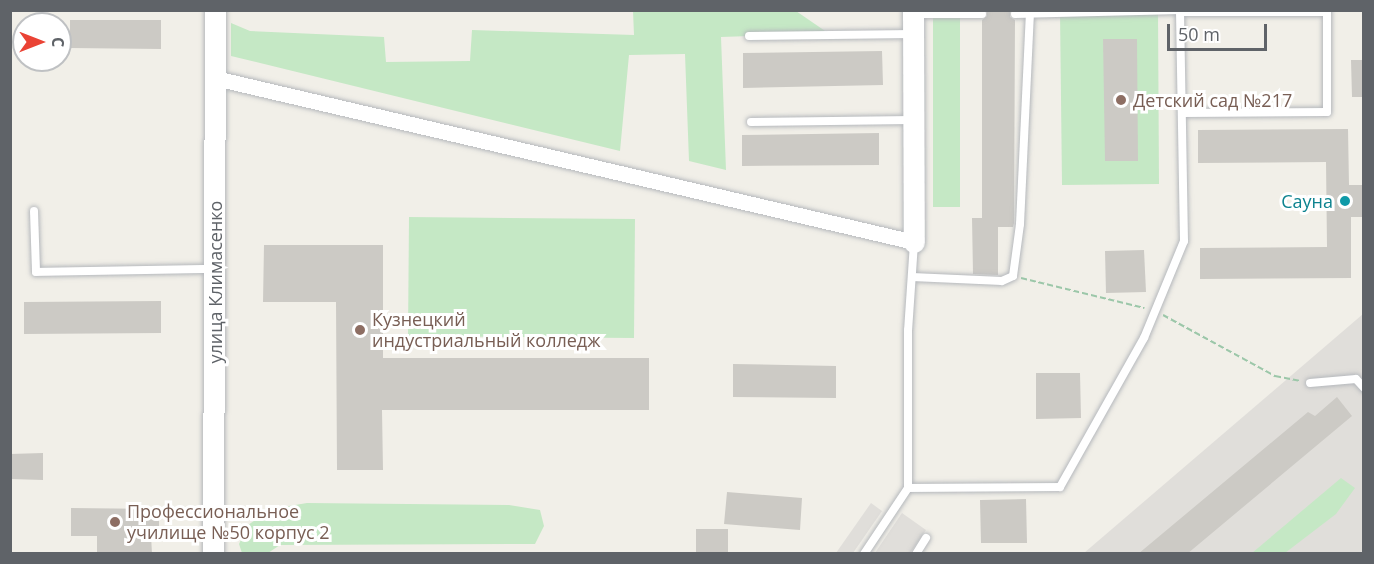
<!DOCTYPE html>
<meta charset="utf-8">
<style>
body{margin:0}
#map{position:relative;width:1374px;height:564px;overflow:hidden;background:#f1efe8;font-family:"Open Sans",sans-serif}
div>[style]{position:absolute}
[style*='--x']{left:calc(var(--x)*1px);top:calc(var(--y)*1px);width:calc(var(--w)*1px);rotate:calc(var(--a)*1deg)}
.industrial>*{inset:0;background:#e0deda}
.green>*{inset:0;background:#c5e8c5}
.building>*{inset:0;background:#cccac5}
.path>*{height:2px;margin-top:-1px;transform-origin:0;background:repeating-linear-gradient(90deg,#9cc7a9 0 6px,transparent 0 9px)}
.roads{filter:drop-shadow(0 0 2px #b5b8bc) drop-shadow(0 0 2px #b5b8bc)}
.lane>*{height:8px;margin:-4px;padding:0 4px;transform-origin:4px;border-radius:4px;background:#fff}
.street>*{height:15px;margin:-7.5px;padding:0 7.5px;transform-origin:7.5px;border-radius:7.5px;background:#fff}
.secondary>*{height:21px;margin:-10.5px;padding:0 10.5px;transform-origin:10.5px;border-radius:10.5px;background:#fff}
.dots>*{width:16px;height:16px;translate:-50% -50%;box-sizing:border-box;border:3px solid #fff;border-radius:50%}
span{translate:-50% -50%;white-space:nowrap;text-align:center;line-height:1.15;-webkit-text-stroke:6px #fff;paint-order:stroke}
.education-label{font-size:18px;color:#785e54}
.left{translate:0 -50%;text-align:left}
.culture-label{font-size:18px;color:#0d838f}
.right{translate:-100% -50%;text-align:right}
.street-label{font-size:18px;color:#5f6368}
.frame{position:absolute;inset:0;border:12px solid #5f6368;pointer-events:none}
.north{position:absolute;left:12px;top:12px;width:60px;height:60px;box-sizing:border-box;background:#fff;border:2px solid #bfc1c3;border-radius:50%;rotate:90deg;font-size:16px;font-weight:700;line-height:24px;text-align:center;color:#5f6368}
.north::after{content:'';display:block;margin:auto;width:21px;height:27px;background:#ea4335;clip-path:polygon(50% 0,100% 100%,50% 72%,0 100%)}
.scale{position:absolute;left:1167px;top:24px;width:100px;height:27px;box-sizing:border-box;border:3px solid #5f6368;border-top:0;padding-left:8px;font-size:18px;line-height:21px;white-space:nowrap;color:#5f6368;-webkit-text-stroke:4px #fff;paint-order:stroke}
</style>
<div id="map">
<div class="industrial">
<div style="clip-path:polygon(1363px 314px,1363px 553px,1084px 553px)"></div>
<div style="clip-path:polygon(871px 503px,882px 511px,853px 553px,836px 553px)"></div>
<div style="clip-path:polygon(902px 513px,926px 530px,910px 553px,875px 553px)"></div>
</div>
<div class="green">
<div style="clip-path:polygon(633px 11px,796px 11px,828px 33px,721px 37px,726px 170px,689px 161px,685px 54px,629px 55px,620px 151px,231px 56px,231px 23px,250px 31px,384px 37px,386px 62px,470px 61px,472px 30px,634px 35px)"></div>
<div style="clip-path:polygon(933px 11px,960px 11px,960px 207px,933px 207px)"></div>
<div style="clip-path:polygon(1060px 11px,1158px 11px,1159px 184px,1062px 185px)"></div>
<div style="clip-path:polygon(409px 217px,635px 219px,634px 338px,408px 336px)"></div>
<div style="clip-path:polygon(1341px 478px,1355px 488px,1336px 514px,1285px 553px,1252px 553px)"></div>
<div style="clip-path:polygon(307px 503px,509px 505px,540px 510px,544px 526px,535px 544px,280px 545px,268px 553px,242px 553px,239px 544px,248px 525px,271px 509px)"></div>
</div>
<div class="building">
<div style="clip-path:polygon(987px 10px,1010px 10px,1010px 17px,1015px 20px,1014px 223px,1013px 227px,998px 227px,998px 275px,973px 274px,972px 218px,982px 218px,982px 20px,987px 16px)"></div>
<div style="clip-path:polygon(70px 20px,161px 20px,161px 49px,70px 48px)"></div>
<div style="clip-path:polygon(1103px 39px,1137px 39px,1138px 161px,1105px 161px)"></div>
<div style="clip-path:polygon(882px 51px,883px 85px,743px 88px,743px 53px)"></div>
<div style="clip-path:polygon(1351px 60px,1364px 60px,1364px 97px,1352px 97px)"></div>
<div style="clip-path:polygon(1348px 129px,1349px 185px,1364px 185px,1364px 217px,1351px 217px,1351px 278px,1200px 279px,1200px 248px,1327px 247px,1326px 162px,1198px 163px,1198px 130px)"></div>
<div style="clip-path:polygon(879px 133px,879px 165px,742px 166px,742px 135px)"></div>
<div style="clip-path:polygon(264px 245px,383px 245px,383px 358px,649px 358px,649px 410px,382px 410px,383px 470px,337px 470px,336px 302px,263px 302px)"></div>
<div style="clip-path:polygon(1144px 250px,1146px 292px,1106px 293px,1105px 251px)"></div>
<div style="clip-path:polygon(161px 301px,161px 333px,24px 334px,24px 302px)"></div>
<div style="clip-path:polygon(733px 364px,836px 366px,836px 398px,733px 397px)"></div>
<div style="clip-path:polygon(1036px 373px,1080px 373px,1081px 418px,1036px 419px)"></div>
<div style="clip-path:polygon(1337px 397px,1352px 416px,1187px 554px,1138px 554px,1308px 412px,1315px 416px)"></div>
<div style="clip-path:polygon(43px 453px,43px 480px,10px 479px,10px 454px)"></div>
<div style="clip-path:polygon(727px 492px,802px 498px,800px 530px,724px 524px)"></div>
<div style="clip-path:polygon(1026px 499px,1027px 543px,981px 543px,980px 500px)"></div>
<div style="clip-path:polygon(71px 508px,159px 509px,159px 535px,151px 535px,152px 554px,97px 554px,97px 536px,71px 536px)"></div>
<div style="clip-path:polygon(696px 529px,728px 529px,728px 554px,696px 554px)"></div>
</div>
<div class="path">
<div style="--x:1021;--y:278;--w:127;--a:13.7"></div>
<div style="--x:1163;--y:315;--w:128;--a:28.6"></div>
<div style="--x:1275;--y:376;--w:26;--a:11"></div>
</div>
<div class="roads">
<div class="lane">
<div style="--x:914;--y:14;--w:68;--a:0"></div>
<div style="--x:1015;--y:14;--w:165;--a:-1.4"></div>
<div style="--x:749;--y:36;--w:164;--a:-0.7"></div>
<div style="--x:1182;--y:113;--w:145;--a:-0.4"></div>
<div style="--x:1327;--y:112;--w:102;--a:-90"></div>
<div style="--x:751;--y:122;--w:161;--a:-0.7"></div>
<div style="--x:34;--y:211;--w:61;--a:88.1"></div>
<div style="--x:36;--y:272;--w:177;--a:-1"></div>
<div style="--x:914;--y:243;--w:87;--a:93.9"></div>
<div style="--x:908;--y:330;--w:158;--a:90"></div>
<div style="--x:908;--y:488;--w:152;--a:-0.4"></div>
<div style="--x:1060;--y:487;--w:171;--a:-60.6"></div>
<div style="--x:1144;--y:338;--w:105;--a:-67.6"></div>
<div style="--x:1184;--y:241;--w:229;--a:-91"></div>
<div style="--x:1180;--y:12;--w:147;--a:0"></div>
<div style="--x:912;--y:277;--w:90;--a:2.5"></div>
<div style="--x:1002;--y:281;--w:12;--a:-24"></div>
<div style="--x:1013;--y:276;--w:52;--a:-82.3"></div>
<div style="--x:1020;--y:224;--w:214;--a:-87.3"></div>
<div style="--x:1310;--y:383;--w:46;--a:-5"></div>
<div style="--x:1356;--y:379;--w:12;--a:48"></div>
<div style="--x:864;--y:554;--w:79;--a:-56.3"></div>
<div style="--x:916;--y:554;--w:19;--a:-58"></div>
</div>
<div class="street">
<div style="--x:215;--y:78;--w:718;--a:13.2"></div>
</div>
<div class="secondary">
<div style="--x:913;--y:10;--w:232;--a:89.8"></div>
<div style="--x:213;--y:554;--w:544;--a:-89.79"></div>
</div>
</div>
<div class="dots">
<div style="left:1121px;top:100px;background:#8d6e63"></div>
<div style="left:1345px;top:201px;background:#0f9aa8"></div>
<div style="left:360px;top:330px;background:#8d6e63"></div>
<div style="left:115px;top:522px;background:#8d6e63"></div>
</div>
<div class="education-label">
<span class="left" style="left:1133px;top:100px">Детский сад №217</span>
<span class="left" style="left:372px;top:330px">Кузнецкий<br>индустриальный колледж</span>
<span class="left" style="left:127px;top:522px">Профессиональное<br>училище №50 корпус 2</span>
</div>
<div class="culture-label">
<span class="right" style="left:1333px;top:201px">Сауна</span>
</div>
<div class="street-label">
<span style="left:215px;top:282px;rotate:-90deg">улица Климасенко</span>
</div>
<div class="frame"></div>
<div class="north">С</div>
<div class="scale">50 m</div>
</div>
